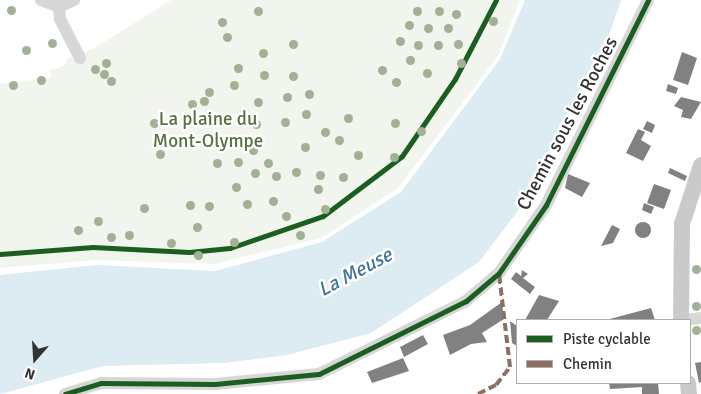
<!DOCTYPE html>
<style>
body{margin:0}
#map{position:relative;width:701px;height:394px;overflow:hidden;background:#fff;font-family:Signika,sans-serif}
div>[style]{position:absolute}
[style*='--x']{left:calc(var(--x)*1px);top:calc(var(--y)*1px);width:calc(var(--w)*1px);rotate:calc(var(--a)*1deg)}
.green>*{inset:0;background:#f1f5ed}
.water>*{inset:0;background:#ddebf3}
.building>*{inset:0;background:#818181}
.round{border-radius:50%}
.minor>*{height:12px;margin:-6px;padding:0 6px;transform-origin:6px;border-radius:6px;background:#d7d7d7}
.major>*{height:16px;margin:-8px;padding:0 8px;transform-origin:8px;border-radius:8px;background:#cacaca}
.quiet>*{height:4px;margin-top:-2px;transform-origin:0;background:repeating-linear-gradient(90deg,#8d6e63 0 8px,transparent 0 12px)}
.cycleway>*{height:5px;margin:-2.5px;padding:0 2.5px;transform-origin:2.5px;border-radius:2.5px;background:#1b5e20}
.trees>*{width:9px;height:9px;margin:-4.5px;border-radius:50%;background:#a2b095}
span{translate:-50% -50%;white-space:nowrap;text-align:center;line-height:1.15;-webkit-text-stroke:5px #fff;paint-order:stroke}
.park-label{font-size:19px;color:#56703f}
.street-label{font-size:19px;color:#333}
.water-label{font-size:20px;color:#3f7597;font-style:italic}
.legend{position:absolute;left:516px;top:319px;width:175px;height:65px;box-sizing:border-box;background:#fff;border:1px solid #adadad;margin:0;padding:6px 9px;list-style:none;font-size:15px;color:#333}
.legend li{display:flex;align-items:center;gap:10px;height:25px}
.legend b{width:25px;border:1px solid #adadad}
.north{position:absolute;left:10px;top:334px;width:50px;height:50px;-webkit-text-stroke:4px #fff;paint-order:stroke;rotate:199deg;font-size:14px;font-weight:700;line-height:20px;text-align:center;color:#333}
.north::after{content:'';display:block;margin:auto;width:18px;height:22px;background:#333;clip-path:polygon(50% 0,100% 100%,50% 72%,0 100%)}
</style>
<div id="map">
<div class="green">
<div style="clip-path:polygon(171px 0,520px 0,498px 56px,398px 188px,321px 238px,215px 264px,96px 260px,0 268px,0 84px,51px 78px,50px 70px,64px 66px,68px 58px,93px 49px)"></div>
</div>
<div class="water">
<div style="clip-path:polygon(525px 0,621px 0,607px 41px,520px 208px,479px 262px,371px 333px,287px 355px,224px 363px,103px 366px,0 394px,0 275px,96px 265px,215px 271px,322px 242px,401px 192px,500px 59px)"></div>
</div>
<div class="building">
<div style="clip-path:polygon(682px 52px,697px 58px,688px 85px,673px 80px)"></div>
<div style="clip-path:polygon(668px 84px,678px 88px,676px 94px,666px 91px)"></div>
<div style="clip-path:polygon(681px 97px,701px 102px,691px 119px,681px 117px,683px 110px,674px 106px)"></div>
<div style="clip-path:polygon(647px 121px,655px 125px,652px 133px,643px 129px)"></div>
<div style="clip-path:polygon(638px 129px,645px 132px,641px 140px,651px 146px,643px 161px,626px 153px)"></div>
<div style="clip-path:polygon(670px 168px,687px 176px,685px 181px,668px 173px)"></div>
<div style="clip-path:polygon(568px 174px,590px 183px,582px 197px,565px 188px)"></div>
<div style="clip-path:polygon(654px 184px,671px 190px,664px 209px,647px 203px)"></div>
<div style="clip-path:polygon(644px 203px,654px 207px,651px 214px,642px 210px)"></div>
<div class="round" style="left:635px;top:222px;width:16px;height:16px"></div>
<div style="clip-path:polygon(612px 225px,620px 229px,613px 243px,601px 246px)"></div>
<div style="clip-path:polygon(522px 270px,528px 274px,523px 278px,535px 287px,530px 294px,511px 279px,516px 272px,521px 276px)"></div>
<div style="clip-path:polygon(539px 295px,559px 301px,547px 320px,525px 320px)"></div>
<div style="clip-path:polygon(502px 302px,504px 319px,482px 333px,487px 342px,471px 344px,450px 355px,443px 335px,470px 325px)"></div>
<div style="clip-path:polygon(651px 308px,655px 320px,606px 320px)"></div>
<div style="clip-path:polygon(510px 321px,517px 326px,517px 346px,512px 343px)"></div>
<div style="clip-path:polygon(423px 335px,428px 344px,404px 357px,400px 347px)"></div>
<div style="clip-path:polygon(403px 358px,409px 371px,372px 383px,367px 372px)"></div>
<div style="clip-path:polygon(701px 362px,701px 382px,699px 383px,695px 363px)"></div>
<div style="clip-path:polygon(609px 383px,658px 383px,659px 394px,642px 394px,642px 387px,610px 389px)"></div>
</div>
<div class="minor">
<div style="--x:41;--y:0;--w:19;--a:21"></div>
<div style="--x:59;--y:7;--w:17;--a:-25"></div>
<div style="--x:59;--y:7;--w:12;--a:85"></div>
<div style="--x:60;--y:19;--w:44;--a:62.9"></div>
<div style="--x:684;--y:320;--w:17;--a:-7"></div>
<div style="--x:65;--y:394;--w:38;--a:-17"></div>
<div style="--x:101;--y:383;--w:114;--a:0.5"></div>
<div style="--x:215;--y:384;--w:104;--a:-5.5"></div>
<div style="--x:319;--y:374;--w:164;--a:-26.4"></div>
<div style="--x:466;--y:301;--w:43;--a:-40.3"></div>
<div style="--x:499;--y:273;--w:83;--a:-55.3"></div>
<div style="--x:546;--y:205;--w:229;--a:-63.5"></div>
</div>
<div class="major">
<div style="--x:681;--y:320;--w:96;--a:-89.4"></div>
<div style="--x:682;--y:224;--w:62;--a:-72.1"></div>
<div style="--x:688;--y:383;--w:11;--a:85"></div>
</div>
<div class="quiet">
<div style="--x:478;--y:394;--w:20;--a:-27"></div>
<div style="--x:496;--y:385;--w:23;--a:-52"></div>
<div style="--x:510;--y:367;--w:95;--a:-96.7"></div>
</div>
<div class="cycleway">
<div style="--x:0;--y:254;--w:93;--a:-4.3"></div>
<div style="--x:93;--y:247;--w:96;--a:3"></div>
<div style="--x:189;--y:252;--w:41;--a:-5.6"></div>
<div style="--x:230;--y:248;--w:98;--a:-19"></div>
<div style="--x:323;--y:216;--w:99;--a:-37.2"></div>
<div style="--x:402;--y:156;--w:93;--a:-55.5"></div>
<div style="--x:455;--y:79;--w:89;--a:-62.6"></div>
<div style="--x:65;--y:394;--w:38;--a:-17"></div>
<div style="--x:101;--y:383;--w:114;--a:0.5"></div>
<div style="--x:215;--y:384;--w:104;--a:-5.5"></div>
<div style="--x:319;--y:374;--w:164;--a:-26.4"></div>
<div style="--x:466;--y:301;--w:43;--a:-40.3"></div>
<div style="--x:499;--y:273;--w:83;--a:-55.3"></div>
<div style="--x:546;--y:205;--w:229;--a:-63.5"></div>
</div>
<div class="trees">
<div style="left:11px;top:10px"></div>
<div style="left:258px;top:11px"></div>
<div style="left:417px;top:11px"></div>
<div style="left:439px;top:11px"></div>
<div style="left:456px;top:14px"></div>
<div style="left:493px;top:21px"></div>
<div style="left:222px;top:22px"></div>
<div style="left:409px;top:25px"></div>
<div style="left:428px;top:28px"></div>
<div style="left:448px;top:28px"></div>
<div style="left:227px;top:37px"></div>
<div style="left:400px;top:41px"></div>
<div style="left:52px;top:43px"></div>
<div style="left:293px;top:44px"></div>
<div style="left:458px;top:44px"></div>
<div style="left:418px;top:45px"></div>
<div style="left:438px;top:45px"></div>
<div style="left:26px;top:50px"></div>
<div style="left:263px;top:53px"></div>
<div style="left:410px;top:60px"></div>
<div style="left:106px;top:63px"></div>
<div style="left:461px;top:63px"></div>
<div style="left:238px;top:68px"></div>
<div style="left:95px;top:69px"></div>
<div style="left:382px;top:70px"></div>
<div style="left:427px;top:73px"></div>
<div style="left:104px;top:74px"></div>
<div style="left:264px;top:75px"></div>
<div style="left:293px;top:76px"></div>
<div style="left:41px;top:80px"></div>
<div style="left:111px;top:81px"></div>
<div style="left:396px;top:82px"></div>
<div style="left:13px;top:85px"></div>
<div style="left:234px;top:85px"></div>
<div style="left:209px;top:92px"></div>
<div style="left:309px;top:94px"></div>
<div style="left:287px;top:97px"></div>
<div style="left:204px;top:101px"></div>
<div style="left:258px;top:102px"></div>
<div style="left:192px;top:104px"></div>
<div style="left:306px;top:114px"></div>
<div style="left:348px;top:118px"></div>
<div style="left:285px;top:122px"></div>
<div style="left:154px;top:123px"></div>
<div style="left:395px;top:123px"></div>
<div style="left:256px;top:124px"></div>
<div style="left:421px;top:131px"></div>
<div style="left:325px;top:132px"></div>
<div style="left:339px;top:140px"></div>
<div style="left:236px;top:143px"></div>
<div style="left:305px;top:147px"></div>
<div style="left:253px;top:150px"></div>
<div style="left:160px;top:154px"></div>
<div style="left:358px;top:155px"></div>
<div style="left:394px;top:157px"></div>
<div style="left:238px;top:162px"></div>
<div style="left:217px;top:163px"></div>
<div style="left:268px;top:163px"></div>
<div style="left:296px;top:172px"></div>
<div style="left:255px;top:173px"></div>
<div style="left:320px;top:175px"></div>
<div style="left:276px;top:176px"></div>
<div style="left:343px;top:177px"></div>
<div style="left:236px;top:187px"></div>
<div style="left:318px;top:189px"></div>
<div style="left:273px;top:201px"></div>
<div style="left:247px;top:204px"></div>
<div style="left:190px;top:205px"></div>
<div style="left:209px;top:206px"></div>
<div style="left:144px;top:208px"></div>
<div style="left:325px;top:209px"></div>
<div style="left:286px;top:216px"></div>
<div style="left:98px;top:221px"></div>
<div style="left:197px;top:227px"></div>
<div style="left:78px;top:230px"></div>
<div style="left:129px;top:235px"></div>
<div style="left:300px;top:235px"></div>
<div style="left:111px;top:237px"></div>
<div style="left:234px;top:242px"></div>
<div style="left:171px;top:243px"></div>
<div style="left:198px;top:255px"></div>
<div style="left:696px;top:269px"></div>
<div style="left:696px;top:306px"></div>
<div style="left:696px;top:330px"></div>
</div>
<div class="park-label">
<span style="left:208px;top:131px">La plaine du<br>Mont-Olympe</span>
</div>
<div class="street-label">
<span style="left:568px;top:124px;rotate:-62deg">Chemin sous les Roches</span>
</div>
<div class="water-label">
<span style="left:355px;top:272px;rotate:-28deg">La Meuse</span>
</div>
<ul class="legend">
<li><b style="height:6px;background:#1b5e20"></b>Piste cyclable</li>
<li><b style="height:6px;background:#8d6e63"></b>Chemin</li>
</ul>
<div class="north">N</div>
</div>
